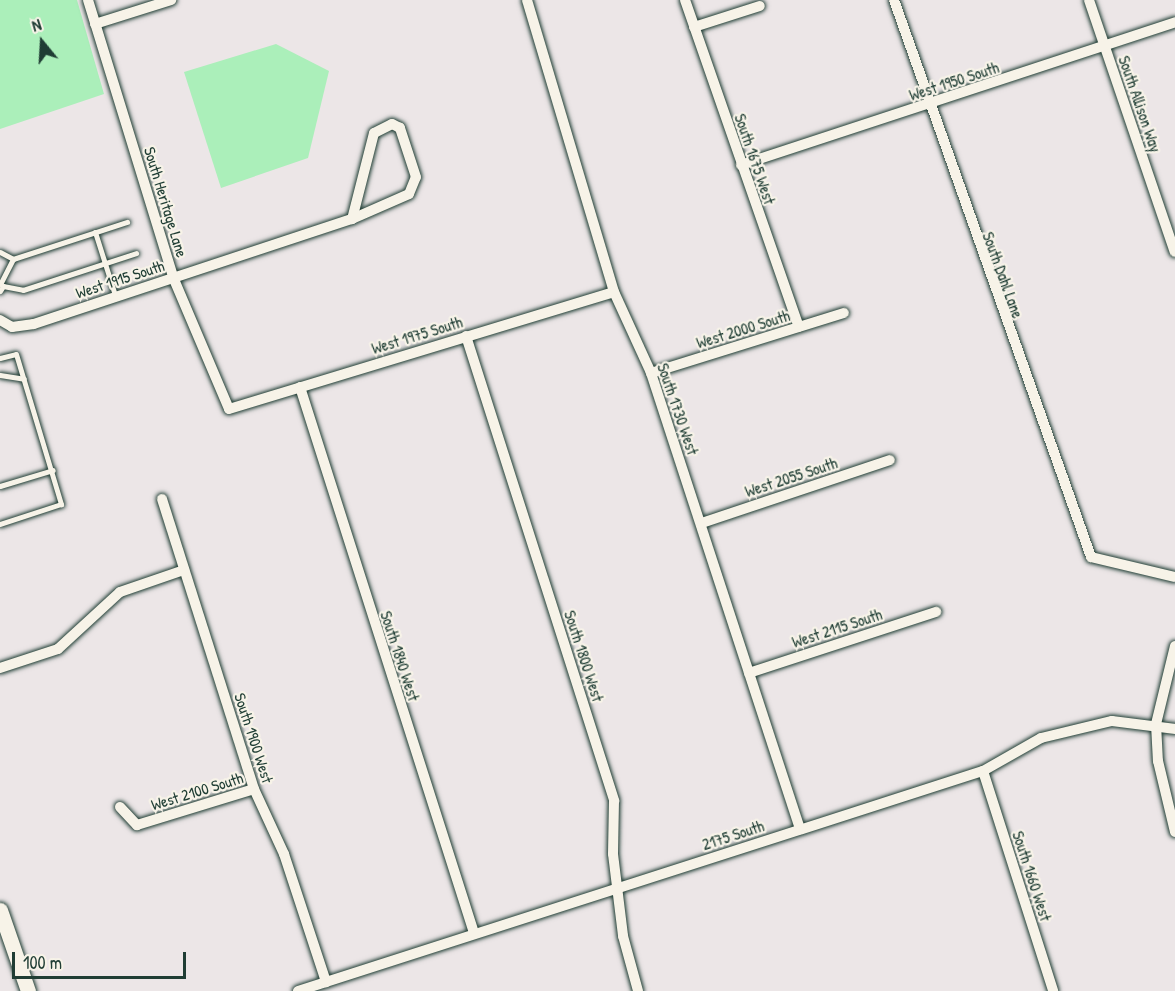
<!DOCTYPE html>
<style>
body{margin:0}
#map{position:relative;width:1175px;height:991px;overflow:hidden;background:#ece6e7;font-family:"Patrick Hand",sans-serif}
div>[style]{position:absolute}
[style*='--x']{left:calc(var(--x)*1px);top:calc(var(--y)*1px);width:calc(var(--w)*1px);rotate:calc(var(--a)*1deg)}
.green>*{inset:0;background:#abefba}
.roads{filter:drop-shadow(0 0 2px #1f3d34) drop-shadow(0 0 2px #1f3d34)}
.lane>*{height:5px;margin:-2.5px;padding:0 2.5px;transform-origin:2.5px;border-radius:2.5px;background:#f7f3e8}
.street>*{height:10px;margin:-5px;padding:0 5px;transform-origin:5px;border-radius:5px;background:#f7f3e8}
.primary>*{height:15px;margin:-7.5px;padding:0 7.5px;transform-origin:7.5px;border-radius:7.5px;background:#f7f3e8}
span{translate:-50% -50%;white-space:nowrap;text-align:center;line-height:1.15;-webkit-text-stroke:4.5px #f7f3e8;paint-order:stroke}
.street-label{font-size:16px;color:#1f3d34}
.north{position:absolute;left:12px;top:12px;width:60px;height:60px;-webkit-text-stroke:4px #f7f3e8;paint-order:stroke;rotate:342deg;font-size:16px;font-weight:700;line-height:24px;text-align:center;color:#1f3d34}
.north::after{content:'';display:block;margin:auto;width:21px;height:27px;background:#1f3d34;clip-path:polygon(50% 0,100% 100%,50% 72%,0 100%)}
.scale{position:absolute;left:12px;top:952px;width:174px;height:27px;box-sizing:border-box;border:3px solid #1f3d34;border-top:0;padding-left:8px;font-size:18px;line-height:21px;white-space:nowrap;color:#1f3d34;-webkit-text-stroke:4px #f7f3e8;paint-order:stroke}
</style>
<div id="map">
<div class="green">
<div style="clip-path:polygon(0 0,77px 0,104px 94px,0 129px)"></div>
<div style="clip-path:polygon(276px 44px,329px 71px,308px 158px,221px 188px,184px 72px)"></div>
</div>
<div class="roads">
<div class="lane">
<div style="--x:95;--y:232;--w:66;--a:72.4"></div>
<div style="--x:0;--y:252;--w:15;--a:28"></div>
<div style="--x:13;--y:259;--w:28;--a:117"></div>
<div style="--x:13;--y:259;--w:120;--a:-18"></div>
<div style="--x:0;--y:291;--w:6;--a:-59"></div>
<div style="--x:3;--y:286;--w:20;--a:11"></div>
<div style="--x:23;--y:290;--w:119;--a:-18.1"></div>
<div style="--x:0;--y:358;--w:16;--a:-14"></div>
<div style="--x:16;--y:354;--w:157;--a:73.3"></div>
<div style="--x:61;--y:504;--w:64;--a:161.8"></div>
<div style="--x:0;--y:375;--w:24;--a:9"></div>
<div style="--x:0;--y:486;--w:55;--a:-16.8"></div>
</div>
<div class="street">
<div style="--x:88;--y:0;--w:290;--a:72.9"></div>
<div style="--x:173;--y:277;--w:143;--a:67"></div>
<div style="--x:229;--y:409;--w:402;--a:-16.9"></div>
<div style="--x:527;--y:0;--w:305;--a:73.4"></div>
<div style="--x:614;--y:292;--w:89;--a:65.4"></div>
<div style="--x:651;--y:373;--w:480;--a:71.9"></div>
<div style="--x:685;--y:0;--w:346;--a:70.8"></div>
<div style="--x:894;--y:0;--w:591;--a:70.52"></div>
<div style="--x:1091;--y:557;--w:86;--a:13.4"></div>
<div style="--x:1089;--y:0;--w:266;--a:71.2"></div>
<div style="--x:95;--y:24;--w:80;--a:-17.5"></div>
<div style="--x:694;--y:27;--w:69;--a:-17.7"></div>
<div style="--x:741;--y:165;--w:457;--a:-18.2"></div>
<div style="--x:0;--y:320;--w:14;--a:30"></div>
<div style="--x:12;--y:327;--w:22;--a:-8"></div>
<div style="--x:34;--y:324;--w:335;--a:-18.3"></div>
<div style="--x:352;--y:219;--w:62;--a:-23.7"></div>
<div style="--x:409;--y:194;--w:18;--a:-68"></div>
<div style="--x:416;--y:177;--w:52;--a:-108.1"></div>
<div style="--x:400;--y:128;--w:9;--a:-153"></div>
<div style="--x:392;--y:124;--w:20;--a:153"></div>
<div style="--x:374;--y:133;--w:89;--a:104.3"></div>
<div style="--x:466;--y:336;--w:488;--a:72.3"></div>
<div style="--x:614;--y:801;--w:53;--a:91.1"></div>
<div style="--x:613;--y:854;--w:83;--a:83"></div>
<div style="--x:623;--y:936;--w:57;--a:74.7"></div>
<div style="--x:651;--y:373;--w:202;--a:-17.3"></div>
<div style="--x:300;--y:387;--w:573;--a:72.32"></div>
<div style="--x:162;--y:499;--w:304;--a:72.4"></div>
<div style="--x:254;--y:789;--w:72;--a:65.2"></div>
<div style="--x:284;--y:854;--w:135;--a:71.8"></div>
<div style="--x:702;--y:523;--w:198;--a:-18.5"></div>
<div style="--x:1175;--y:646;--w:80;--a:103.7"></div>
<div style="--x:1156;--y:724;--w:37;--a:87"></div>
<div style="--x:1158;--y:761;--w:73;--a:76.5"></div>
<div style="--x:0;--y:668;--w:61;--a:-18.1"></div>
<div style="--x:58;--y:649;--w:84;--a:-42.6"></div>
<div style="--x:120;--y:592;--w:68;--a:-19"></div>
<div style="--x:749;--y:673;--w:197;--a:-18.1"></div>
<div style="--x:983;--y:771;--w:231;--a:72.3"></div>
<div style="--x:120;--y:807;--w:25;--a:47"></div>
<div style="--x:137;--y:825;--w:122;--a:-17.1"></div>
<div style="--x:298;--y:991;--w:719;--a:-17.81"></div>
<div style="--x:983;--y:771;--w:67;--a:-29.6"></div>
<div style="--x:1041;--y:738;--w:73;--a:-13.5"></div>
<div style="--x:1112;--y:721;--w:64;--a:7.2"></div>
</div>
<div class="primary">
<div style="--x:0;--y:910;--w:86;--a:70.9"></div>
</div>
</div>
<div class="street-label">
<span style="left:954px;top:81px;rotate:-18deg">West 1950 South</span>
<span style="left:1140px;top:104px;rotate:71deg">South Allison Way</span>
<span style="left:755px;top:159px;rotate:71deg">South 1675 West</span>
<span style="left:166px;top:202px;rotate:73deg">South Heritage Lane</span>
<span style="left:1003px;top:275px;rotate:70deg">South Dahl Lane</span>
<span style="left:120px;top:279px;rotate:-18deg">West 1915 South</span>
<span style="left:743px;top:329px;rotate:-17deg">West 2000 South</span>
<span style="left:417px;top:335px;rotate:-17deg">West 1975 South</span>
<span style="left:678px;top:409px;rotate:71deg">South 1730 West</span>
<span style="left:791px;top:477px;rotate:-18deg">West 2055 South</span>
<span style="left:837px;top:628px;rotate:-18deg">West 2115 South</span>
<span style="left:400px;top:656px;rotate:72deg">South 1840 West</span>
<span style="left:584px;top:656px;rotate:72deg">South 1800 West</span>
<span style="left:254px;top:738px;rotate:72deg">South 1900 West</span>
<span style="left:197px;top:791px;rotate:-17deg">West 2100 South</span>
<span style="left:733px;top:835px;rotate:-18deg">2175 South</span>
<span style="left:1032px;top:876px;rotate:72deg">South 1660 West</span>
</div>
<div class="north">N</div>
<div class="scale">100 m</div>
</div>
